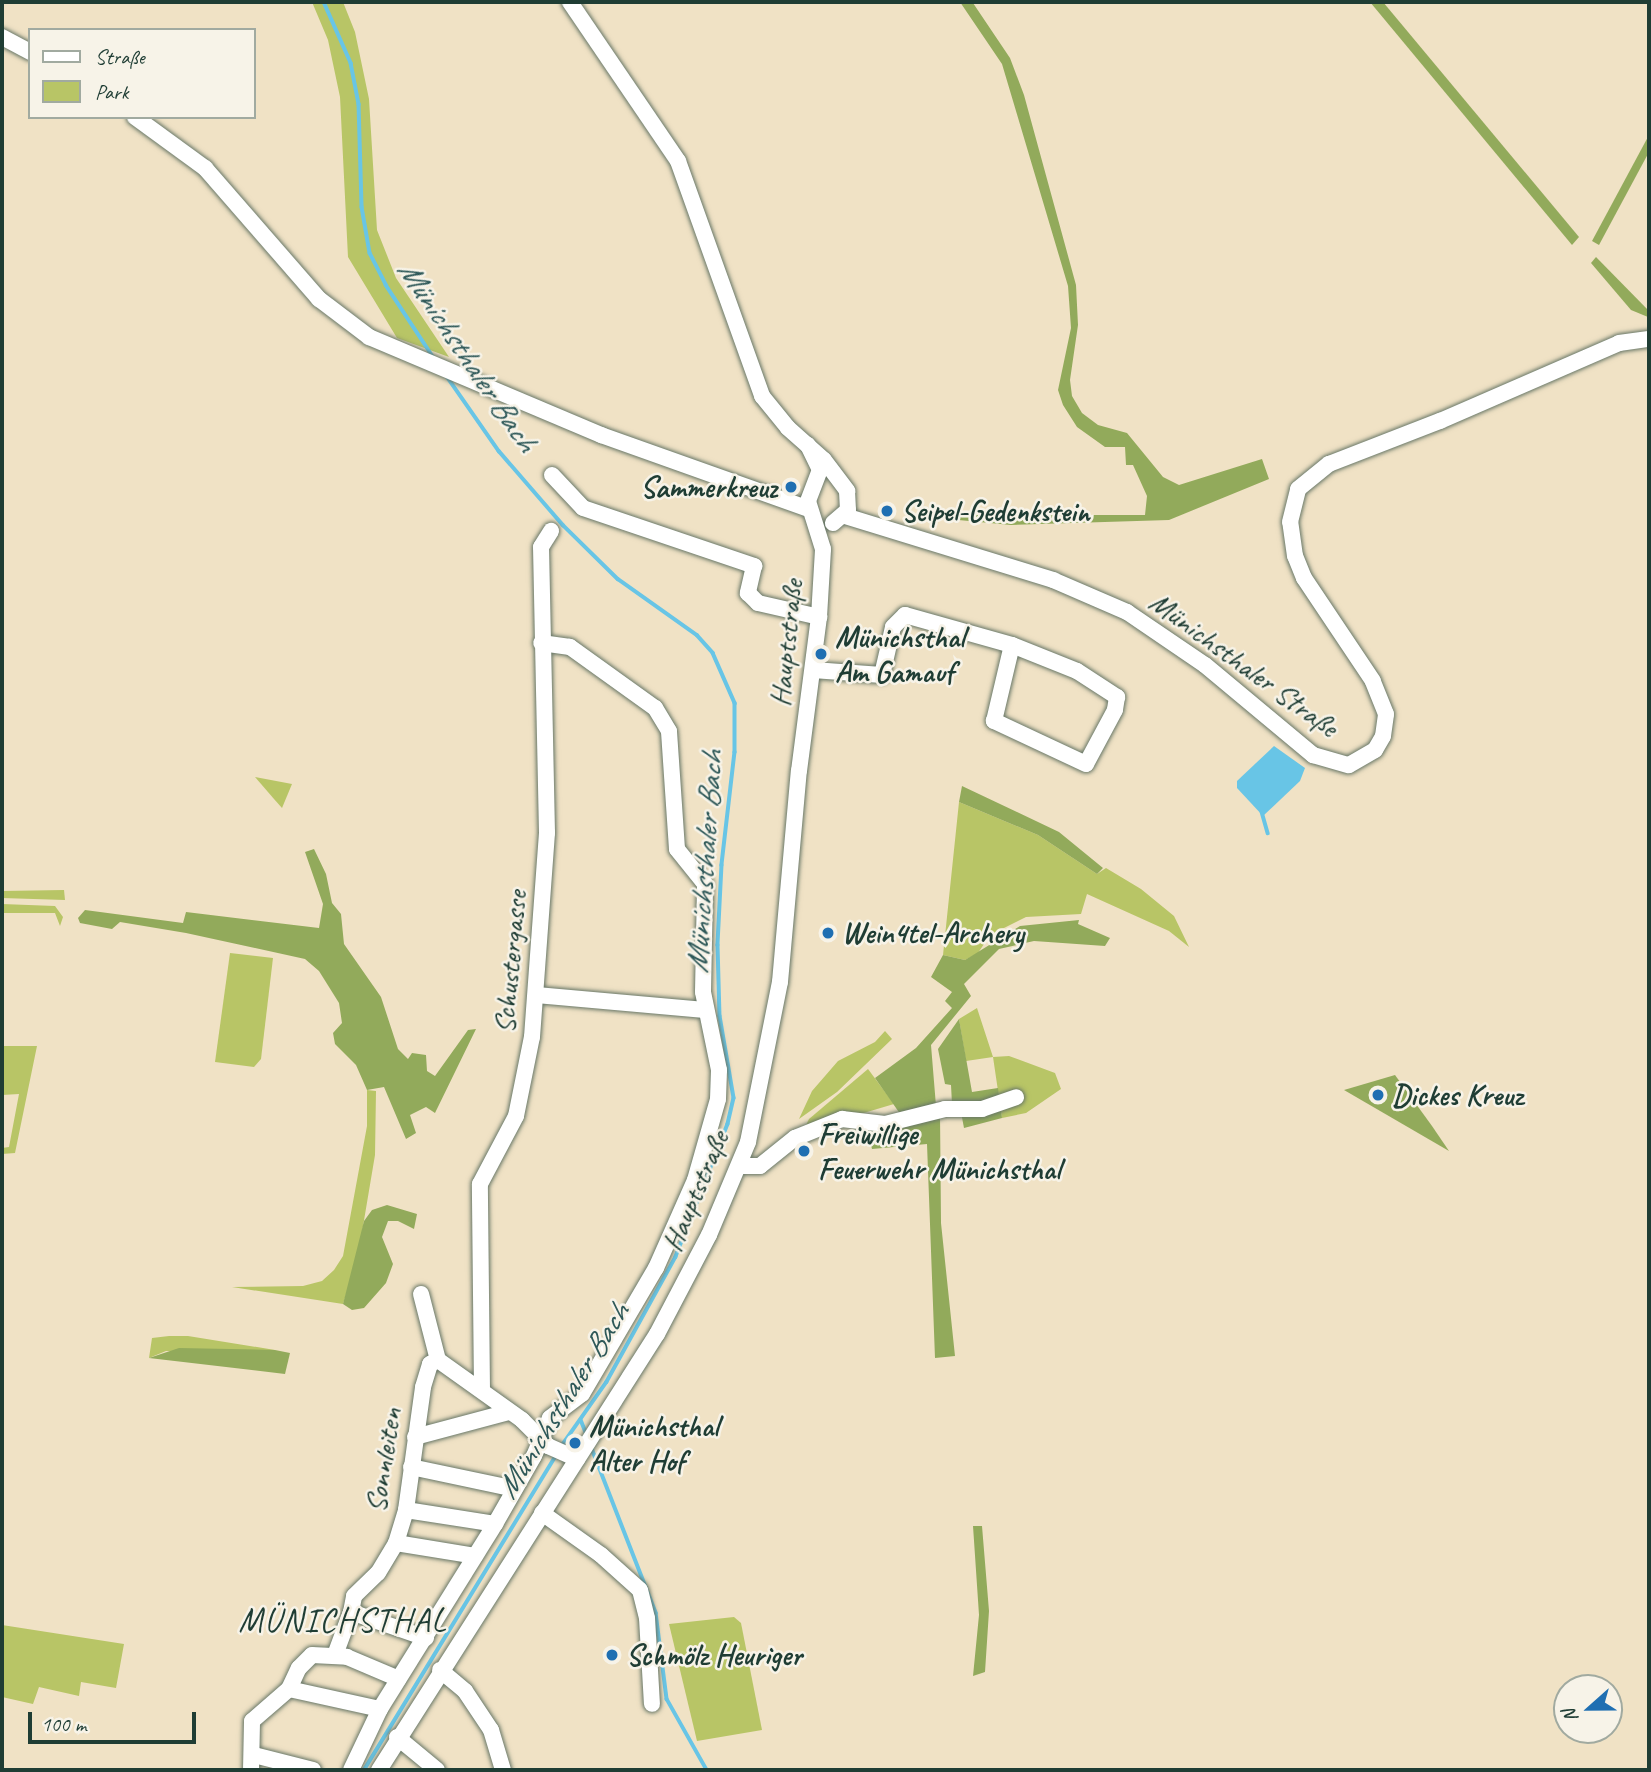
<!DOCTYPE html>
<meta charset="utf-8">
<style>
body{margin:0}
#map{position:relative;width:1651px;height:1772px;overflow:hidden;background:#f0e2c5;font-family:Caveat,sans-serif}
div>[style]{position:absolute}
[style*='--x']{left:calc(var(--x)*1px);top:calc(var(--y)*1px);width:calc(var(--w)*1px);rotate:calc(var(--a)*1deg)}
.green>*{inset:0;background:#b8c566}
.forest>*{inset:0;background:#92aa5b}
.water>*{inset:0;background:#68c5e6}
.stream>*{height:3.5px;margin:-1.75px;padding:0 1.75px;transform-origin:1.75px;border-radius:1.75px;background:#68c5e6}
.roads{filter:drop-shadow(0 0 2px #687767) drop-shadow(0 0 2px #687767)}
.minor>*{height:16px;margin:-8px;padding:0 8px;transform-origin:8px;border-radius:8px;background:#fff}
.dots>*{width:19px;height:19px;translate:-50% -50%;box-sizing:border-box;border:4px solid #f7f3e8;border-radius:50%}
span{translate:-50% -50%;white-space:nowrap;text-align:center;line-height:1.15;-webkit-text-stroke:5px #f7f3e8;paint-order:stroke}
.poi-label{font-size:30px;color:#1f3d34;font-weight:700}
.right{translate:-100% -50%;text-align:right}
.left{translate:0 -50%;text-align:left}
.street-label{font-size:30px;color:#1f3d34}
.water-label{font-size:32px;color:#2e5858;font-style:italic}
.quarter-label{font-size:33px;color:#1f3d34;letter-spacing:2px}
.frame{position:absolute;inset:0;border:4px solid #1f3d34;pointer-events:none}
.legend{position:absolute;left:28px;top:28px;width:228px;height:91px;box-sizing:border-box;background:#f7f3e8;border:2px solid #a1aaa0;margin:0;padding:9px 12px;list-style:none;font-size:21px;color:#1f3d34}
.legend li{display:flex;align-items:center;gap:14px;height:35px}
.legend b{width:35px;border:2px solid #a1aaa0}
.north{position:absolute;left:1553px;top:1674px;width:70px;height:70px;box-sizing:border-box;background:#f7f3e8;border:2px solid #a1aaa0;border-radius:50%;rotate:249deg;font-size:19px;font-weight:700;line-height:28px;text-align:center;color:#1f3d34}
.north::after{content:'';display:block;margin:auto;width:24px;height:32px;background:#1f6fb2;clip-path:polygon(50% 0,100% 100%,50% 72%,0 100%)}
.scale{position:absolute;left:28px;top:1712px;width:168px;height:32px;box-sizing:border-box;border:4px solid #1f3d34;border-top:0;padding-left:9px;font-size:21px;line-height:24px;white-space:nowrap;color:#1f3d34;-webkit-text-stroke:5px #f7f3e8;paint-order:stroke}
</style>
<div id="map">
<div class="green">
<div style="clip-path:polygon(312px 2px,343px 2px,355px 32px,369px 99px,377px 230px,396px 278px,449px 357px,397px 338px,348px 257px,340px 97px,328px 40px)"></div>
<div style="clip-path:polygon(255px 777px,292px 784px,282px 808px,274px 799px)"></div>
<div style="clip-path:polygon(959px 802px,1038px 835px,1097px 874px,1106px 868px,1141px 889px,1174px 916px,1189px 947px,1169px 931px,1087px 894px,1081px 914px,1026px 917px,990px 935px,978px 953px,965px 960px,943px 955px)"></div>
<div style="clip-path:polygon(64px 890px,65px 900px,2px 898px,2px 891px)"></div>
<div style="clip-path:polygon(2px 904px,55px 906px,63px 917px,60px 926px,55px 913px,2px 913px)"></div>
<div style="clip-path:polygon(230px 953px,273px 958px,261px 1059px,254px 1067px,215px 1062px)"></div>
<div style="clip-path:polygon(977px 1008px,993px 1057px,1009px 1056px,1055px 1073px,1061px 1089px,1026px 1113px,1002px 1118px,993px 1057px,966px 1061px,959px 1019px)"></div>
<div style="clip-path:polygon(885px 1031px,892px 1039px,837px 1092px,799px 1119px,812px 1091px,838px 1061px,875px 1042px)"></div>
<div style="clip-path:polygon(2px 1046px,37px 1046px,15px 1153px,2px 1154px,2px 1148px,9px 1147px,19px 1094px,2px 1095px)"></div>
<div style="clip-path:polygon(868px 1069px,894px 1104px,803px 1131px,809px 1119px)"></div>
<div style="clip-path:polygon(367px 1090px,376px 1091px,375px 1155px,358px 1256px,343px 1304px,232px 1287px,303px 1286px,322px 1281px,334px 1270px,343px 1256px,367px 1126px)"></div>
<div style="clip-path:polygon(169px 1336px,188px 1336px,275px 1350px,166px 1351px,149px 1358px,152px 1338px)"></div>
<div style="clip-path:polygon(734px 1617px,741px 1623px,762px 1730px,697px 1741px,669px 1624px)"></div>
<div style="clip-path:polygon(2px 1625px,124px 1644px,116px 1688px,81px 1682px,79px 1696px,39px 1687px,33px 1704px,2px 1697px)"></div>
</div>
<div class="forest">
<div style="clip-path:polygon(960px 2px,973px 3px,1010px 58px,1024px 95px,1076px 285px,1078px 325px,1070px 380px,1072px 396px,1082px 413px,1098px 425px,1127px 433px,1163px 477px,1179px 485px,1262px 459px,1269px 479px,1169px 520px,1011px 525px,948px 519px,948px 515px,1145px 515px,1147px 496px,1133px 465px,1126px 465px,1125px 447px,1105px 447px,1077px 427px,1063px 405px,1058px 390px,1071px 328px,1068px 286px,1002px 64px)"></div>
<div style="clip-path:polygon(1370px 2px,1383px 2px,1579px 237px,1572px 245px)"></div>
<div style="clip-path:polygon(1649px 135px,1649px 152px,1599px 245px,1592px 241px)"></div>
<div style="clip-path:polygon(1596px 257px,1649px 311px,1648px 317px,1631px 310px,1591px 263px)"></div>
<div style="clip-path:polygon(962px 786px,1059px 832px,1103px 868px,1097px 874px,1038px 835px,959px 802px)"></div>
<div style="clip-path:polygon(314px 849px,326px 874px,332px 903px,341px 914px,344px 944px,381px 997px,398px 1049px,408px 1059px,412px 1053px,426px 1055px,427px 1071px,435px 1076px,468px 1030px,476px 1029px,435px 1113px,426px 1107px,410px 1115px,416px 1133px,406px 1139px,384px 1087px,367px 1090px,356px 1065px,335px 1044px,333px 1033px,342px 1023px,339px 1003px,319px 971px,305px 959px,186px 933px,120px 922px,112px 929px,80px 923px,78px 918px,85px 910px,183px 923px,186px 912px,319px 928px,323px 904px,305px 852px)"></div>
<div style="clip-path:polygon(1079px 920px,1078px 924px,1110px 938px,1105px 946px,1034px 941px,999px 949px,964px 984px,971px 996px,931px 1045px,936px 1106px,903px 1118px,875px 1078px,916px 1048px,952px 1008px,945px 1001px,952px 992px,931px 977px,943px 955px,965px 960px,1020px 926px)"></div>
<div style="clip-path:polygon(959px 1019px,972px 1092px,998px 1088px,1002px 1118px,964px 1128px,960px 1107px,952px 1104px,951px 1085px,945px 1084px,938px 1049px)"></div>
<div style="clip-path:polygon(1395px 1075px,1432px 1126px,1449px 1151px,1344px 1090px)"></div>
<div style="clip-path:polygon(940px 1113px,941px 1223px,955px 1356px,935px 1358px,927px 1144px,872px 1149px,869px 1137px)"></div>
<div style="clip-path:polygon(387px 1205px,417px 1214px,414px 1229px,398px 1221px,388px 1221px,382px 1237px,393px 1264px,386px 1283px,364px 1308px,352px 1310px,343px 1304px,364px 1221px,372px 1210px)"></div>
<div style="clip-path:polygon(179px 1348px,275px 1350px,290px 1353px,285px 1374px,149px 1358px)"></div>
<div style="clip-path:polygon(973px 1526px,982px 1526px,989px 1611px,985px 1672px,973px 1676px,979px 1615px)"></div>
</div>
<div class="water">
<div style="clip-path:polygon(1274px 746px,1305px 768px,1300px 781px,1263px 816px,1237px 788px,1237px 781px)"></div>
</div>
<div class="stream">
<div style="--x:324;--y:2;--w:67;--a:66.1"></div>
<div style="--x:351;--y:63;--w:42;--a:79"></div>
<div style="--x:359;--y:104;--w:103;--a:88.3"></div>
<div style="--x:362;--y:207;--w:47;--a:80.1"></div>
<div style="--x:370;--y:253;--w:36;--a:63"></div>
<div style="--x:386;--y:285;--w:87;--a:56.7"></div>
<div style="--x:446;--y:375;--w:93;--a:55.1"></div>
<div style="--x:499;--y:451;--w:98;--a:49.1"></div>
<div style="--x:563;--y:525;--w:77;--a:44.5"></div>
<div style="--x:618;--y:579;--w:97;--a:35.3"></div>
<div style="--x:697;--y:635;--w:24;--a:48"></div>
<div style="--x:713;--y:653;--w:55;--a:66.3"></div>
<div style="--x:735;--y:703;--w:49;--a:90"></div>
<div style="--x:735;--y:752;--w:114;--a:96.6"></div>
<div style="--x:722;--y:865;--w:80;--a:92.9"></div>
<div style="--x:718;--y:945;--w:71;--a:88.4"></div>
<div style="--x:720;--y:1016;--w:83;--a:80.3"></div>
<div style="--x:734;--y:1098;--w:27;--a:103"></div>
<div style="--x:728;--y:1124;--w:143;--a:111.4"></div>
<div style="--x:676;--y:1257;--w:143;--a:118.9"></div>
<div style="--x:607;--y:1382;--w:78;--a:125.1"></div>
<div style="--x:1262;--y:812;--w:22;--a:74"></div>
<div style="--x:581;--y:1420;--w:16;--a:68"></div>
<div style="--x:591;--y:1446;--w:179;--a:68.7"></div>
<div style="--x:656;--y:1613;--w:87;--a:82.7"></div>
<div style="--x:667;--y:1699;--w:81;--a:60.6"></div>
<div style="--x:364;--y:1770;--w:369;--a:-58.6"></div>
</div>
<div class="roads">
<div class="minor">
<div style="--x:570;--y:2;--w:192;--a:55.8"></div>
<div style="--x:678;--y:161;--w:250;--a:70.3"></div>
<div style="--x:762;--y:396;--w:41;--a:50.9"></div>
<div style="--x:788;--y:428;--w:48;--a:41.6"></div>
<div style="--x:824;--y:460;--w:39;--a:53"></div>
<div style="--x:847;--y:491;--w:19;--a:87"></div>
<div style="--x:848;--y:510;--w:20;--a:139"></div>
<div style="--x:2;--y:37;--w:32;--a:28"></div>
<div style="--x:135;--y:117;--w:87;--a:36.1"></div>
<div style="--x:205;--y:168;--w:174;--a:49"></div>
<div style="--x:319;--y:299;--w:63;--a:37.2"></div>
<div style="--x:369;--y:337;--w:252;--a:22.9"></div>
<div style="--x:601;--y:435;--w:221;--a:19.6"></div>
<div style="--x:552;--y:475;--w:45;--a:46.8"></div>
<div style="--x:583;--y:508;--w:181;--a:18.7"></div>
<div style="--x:754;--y:566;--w:28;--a:103"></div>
<div style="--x:748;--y:593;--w:14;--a:45"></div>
<div style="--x:758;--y:603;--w:63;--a:12.9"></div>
<div style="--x:845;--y:516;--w:218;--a:17.1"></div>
<div style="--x:1053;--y:580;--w:81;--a:23.4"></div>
<div style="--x:1127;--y:612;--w:94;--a:34.2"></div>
<div style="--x:1205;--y:665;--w:141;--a:39.8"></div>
<div style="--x:1313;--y:755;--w:37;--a:16"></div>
<div style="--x:1349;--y:765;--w:30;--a:-30"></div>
<div style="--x:1375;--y:750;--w:16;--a:-60"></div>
<div style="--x:1383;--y:736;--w:22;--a:-82"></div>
<div style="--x:1386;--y:714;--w:35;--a:-112"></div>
<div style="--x:1373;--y:681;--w:124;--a:-123.8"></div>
<div style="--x:1304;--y:578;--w:24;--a:-112"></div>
<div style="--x:1295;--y:556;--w:34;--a:-98"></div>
<div style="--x:1290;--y:522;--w:34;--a:-76"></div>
<div style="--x:1298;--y:489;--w:40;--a:-39"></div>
<div style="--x:1329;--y:464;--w:119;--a:-21.2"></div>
<div style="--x:1440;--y:421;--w:195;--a:-23.5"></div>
<div style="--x:1619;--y:343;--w:30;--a:-8"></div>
<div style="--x:813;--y:670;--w:69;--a:4.1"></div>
<div style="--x:882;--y:675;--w:49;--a:-77.1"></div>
<div style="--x:893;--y:627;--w:17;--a:-45"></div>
<div style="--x:905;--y:615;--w:111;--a:15.7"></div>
<div style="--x:1012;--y:645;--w:70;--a:21.8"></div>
<div style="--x:1077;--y:671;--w:48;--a:33"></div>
<div style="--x:1117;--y:697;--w:13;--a:99"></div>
<div style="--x:1115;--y:710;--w:61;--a:118.2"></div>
<div style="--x:1086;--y:764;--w:102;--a:-154.9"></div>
<div style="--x:994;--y:721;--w:78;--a:-76.7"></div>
<div style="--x:536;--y:995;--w:170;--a:5.1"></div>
<div style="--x:740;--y:1166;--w:20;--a:0"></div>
<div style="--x:760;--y:1166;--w:45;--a:-38.7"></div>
<div style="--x:795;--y:1138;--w:51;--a:-22"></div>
<div style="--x:842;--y:1119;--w:43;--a:6.6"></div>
<div style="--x:885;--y:1124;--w:62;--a:-14"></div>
<div style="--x:945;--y:1109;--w:37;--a:0"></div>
<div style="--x:982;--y:1109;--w:36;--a:-19"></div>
<div style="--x:421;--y:1294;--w:68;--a:75.6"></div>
<div style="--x:438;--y:1360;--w:103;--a:35.5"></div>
<div style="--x:522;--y:1420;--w:37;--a:45"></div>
<div style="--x:548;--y:1446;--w:32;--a:24"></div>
<div style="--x:482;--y:1390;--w:206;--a:-90.6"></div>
<div style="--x:480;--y:1184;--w:77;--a:-62.1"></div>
<div style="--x:516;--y:1116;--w:81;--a:-78.6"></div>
<div style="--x:532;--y:1037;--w:205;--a:-85.8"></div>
<div style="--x:547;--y:833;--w:286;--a:-91.2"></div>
<div style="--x:541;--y:547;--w:19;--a:-58"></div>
<div style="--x:415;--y:1437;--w:96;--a:-15"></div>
<div style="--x:411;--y:1467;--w:106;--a:11.9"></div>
<div style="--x:406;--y:1510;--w:90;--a:8.9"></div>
<div style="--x:542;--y:1513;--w:72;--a:35.4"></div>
<div style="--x:601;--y:1555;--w:52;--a:41.9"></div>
<div style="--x:640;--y:1590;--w:29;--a:76"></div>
<div style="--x:647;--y:1618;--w:86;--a:86.7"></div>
<div style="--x:396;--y:1543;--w:80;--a:9.3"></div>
<div style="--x:426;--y:1638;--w:79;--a:-160.9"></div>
<div style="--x:351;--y:1612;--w:16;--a:-79"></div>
<div style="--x:354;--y:1596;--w:33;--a:-44"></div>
<div style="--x:378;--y:1573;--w:35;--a:-59"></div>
<div style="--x:396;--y:1543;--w:34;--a:-73"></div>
<div style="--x:406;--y:1510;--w:124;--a:-82.1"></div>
<div style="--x:423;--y:1387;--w:24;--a:-73"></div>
<div style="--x:430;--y:1364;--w:9;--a:-27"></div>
<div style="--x:335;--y:1655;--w:46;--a:-69.6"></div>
<div style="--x:440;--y:1670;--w:33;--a:40"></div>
<div style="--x:465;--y:1691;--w:47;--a:56.3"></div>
<div style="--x:491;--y:1730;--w:42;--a:73.3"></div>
<div style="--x:289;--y:1689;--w:93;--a:12.4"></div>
<div style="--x:397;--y:1737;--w:52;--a:39.5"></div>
<div style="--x:254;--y:1755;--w:61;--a:14.3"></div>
<div style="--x:251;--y:1770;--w:49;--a:-88.8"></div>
<div style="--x:252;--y:1721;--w:49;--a:-40.9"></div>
<div style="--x:289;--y:1689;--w:23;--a:-65"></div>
<div style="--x:299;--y:1668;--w:18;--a:-45"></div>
<div style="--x:312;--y:1655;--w:35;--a:3"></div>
<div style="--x:347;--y:1657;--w:56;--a:22.9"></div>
<div style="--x:351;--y:1770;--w:68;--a:-64.6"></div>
<div style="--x:380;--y:1709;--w:218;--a:-58.1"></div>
<div style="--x:495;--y:1524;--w:78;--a:-60.2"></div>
<div style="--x:534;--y:1456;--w:41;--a:-67.2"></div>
<div style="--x:550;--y:1418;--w:40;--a:-37"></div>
<div style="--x:582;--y:1394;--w:146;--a:-59.6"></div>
<div style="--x:656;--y:1268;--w:96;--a:-66.1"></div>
<div style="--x:695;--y:1180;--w:84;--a:-74.1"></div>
<div style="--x:718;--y:1099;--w:29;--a:-88"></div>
<div style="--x:719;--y:1070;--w:80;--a:-101.6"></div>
<div style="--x:703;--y:992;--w:108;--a:-88.9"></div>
<div style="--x:705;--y:884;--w:45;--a:-128.7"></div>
<div style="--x:677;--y:849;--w:118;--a:-93.9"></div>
<div style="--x:669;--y:731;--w:27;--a:-121"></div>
<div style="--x:655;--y:708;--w:105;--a:-144.3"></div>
<div style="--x:570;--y:647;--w:29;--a:-172"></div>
<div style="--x:379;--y:1770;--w:517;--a:-57.48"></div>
<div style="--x:657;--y:1334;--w:112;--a:-62.3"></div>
<div style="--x:709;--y:1235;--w:101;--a:-67.2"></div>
<div style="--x:748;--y:1142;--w:163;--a:-78.7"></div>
<div style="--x:780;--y:982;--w:212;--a:-84.9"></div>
<div style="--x:799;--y:771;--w:155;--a:-82.6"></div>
<div style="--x:819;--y:617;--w:68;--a:-86.6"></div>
<div style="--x:823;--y:549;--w:50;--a:-107.4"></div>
<div style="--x:808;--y:501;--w:33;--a:-69"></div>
<div style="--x:820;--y:470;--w:28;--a:-116"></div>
</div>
</div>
<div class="dots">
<div style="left:791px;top:487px;background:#1f6fb2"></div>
<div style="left:887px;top:511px;background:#1f6fb2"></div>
<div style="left:821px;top:654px;background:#1f6fb2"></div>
<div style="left:828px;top:933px;background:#1f6fb2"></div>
<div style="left:1378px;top:1095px;background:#1f6fb2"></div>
<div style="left:804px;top:1151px;background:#1f6fb2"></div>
<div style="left:575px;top:1443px;background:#1f6fb2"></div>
<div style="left:612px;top:1655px;background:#1f6fb2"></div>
</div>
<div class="poi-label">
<span class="right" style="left:777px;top:487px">Sammerkreuz</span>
<span class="left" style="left:901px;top:511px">Seipel-Gedenkstein</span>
<span class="left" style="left:835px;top:654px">Münichsthal<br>Am Gamauf</span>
<span class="left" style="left:842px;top:933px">Wein4tel-Archery</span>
<span class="left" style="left:1392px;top:1095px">Dickes Kreuz</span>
<span class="left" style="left:818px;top:1151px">Freiwillige<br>Feuerwehr Münichsthal</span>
<span class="left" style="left:589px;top:1443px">Münichsthal<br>Alter Hof</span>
<span class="left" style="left:626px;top:1655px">Schmölz Heuriger</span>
</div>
<div class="street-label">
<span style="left:786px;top:643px;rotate:-84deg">Hauptstraße</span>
<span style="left:1244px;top:664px;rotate:36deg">Münichsthaler Straße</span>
<span style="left:510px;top:962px;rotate:-85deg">Schustergasse</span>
<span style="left:695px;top:1191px;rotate:-67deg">Hauptstraße</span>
<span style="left:383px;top:1460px;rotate:-81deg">Sonnleiten</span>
</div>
<div class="water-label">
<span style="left:467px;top:356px;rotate:56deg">Münichsthaler Bach</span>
<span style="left:705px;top:862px;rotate:-86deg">Münichsthaler Bach</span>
<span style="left:563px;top:1401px;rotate:-58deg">Münichsthaler Bach</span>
</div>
<div class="quarter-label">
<span style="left:343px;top:1621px">MÜNICHSTHAL</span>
</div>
<div class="frame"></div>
<ul class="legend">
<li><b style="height:9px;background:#fff"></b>Straße</li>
<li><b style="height:19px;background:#b8c566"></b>Park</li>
</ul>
<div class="north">N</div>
<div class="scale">100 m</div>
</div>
